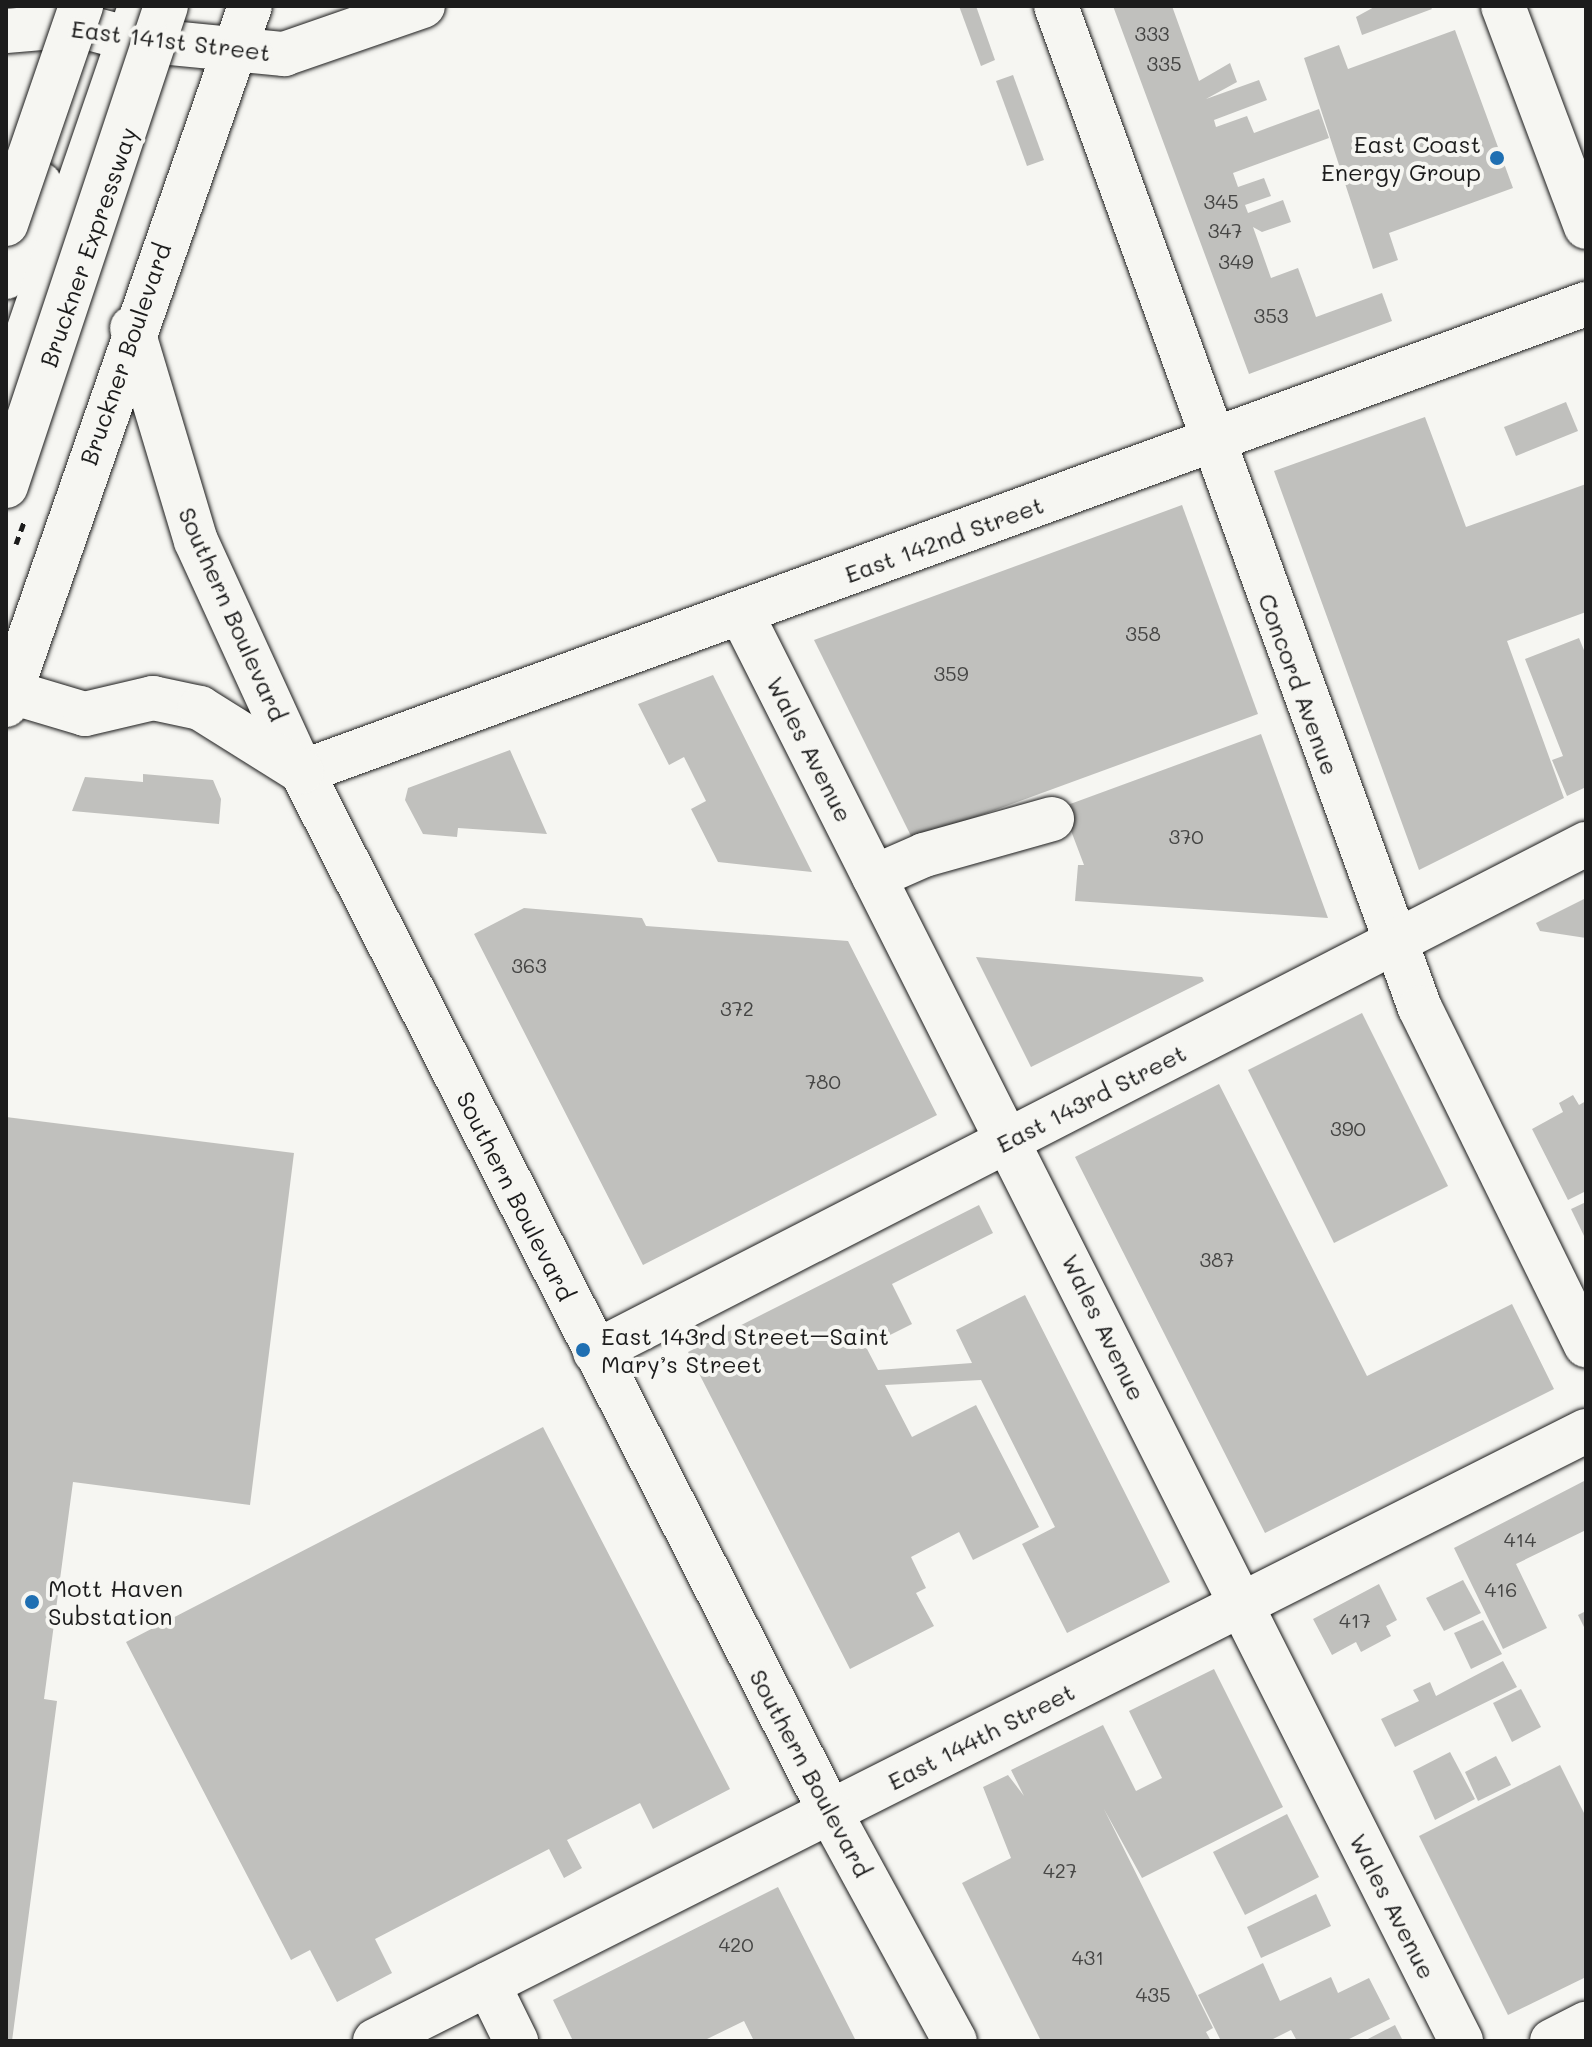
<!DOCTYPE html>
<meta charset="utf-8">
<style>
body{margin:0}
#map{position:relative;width:1592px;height:2047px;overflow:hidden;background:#f6f6f2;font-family:Mali,sans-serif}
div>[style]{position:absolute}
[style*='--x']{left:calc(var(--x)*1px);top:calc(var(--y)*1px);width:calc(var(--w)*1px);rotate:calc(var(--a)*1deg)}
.building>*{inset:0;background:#c0c0bd}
.path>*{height:5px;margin-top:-2.5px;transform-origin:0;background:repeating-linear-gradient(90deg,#1c1c1c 0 8px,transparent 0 14px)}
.roads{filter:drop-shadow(0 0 2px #1c1c1c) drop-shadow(0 0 2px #1c1c1c)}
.minor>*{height:44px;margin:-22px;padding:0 22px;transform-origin:22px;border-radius:22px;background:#f6f6f2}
.major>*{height:44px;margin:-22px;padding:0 22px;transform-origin:22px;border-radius:22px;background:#f6f6f2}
.bridges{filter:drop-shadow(0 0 2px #1c1c1c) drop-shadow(0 0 2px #1c1c1c)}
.highway-bridge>*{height:44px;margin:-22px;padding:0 22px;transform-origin:22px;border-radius:22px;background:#f6f6f2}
.dots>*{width:22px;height:22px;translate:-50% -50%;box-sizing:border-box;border:4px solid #f6f6f2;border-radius:50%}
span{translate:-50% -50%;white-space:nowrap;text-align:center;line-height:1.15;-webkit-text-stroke:8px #f6f6f2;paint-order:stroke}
.number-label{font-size:20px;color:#454544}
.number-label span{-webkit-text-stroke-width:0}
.street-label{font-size:24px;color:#1c1c1c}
.poi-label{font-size:24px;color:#1c1c1c}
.right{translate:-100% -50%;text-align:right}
.left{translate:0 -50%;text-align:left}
.frame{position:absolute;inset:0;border:8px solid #1c1c1c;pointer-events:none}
</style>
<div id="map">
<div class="building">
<div style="clip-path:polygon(959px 6px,976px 6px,995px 60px,981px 66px)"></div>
<div style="clip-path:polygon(1113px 6px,1172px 6px,1199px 81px,1230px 63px,1237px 82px,1206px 99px,1259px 80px,1267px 100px,1214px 120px,1216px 127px,1247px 116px,1254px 133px,1319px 109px,1329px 138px,1233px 173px,1238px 187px,1264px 178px,1271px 196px,1245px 205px,1248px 213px,1283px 200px,1291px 222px,1262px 232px,1253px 227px,1271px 278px,1298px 268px,1316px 317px,1382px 293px,1392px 321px,1249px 374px)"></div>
<div style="clip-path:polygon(1376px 6px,1430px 6px,1432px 9px,1362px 35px,1356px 17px)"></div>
<div style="clip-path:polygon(1455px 30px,1513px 188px,1389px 233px,1398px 260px,1373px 269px,1304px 58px,1339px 45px,1348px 69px)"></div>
<div style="clip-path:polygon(1013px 75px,1044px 160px,1027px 166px,996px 81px)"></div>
<div style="clip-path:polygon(1566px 402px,1578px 431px,1516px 456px,1504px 427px)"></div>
<div style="clip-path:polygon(1425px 417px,1466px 527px,1586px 484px,1586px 612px,1507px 641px,1564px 798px,1419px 870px,1274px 471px)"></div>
<div style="clip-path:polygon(1182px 505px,1258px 714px,913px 840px,814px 640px)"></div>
<div style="clip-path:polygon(1579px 638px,1586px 655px,1586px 787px,1567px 796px,1552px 760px,1563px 756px,1525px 659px)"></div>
<div style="clip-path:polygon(713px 675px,812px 872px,718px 862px,691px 809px,706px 801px,684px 757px,669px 765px,638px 704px)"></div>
<div style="clip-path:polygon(1261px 734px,1328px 918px,1075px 901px,1078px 865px,1084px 865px,1062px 807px)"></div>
<div style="clip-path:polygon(510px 750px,547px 834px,458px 828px,457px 837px,423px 834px,405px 800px,408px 788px)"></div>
<div style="clip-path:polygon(143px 774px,213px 780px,221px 799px,219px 824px,72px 811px,85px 777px,143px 782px)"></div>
<div style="clip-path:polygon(1586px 898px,1586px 938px,1540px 931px,1536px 923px)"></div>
<div style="clip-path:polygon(524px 908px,642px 918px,646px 926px,848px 941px,937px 1115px,643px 1265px,474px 934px)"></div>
<div style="clip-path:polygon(976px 957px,1202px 977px,1204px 981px,1031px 1067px)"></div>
<div style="clip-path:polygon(1362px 1013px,1448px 1186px,1334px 1243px,1248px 1070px)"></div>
<div style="clip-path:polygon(1219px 1084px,1367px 1376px,1512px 1304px,1554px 1389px,1265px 1533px,1075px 1157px)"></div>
<div style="clip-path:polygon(1573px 1095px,1579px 1105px,1586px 1101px,1586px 1191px,1568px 1200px,1532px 1129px,1563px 1112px,1559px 1103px)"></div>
<div style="clip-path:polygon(6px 1117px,294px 1153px,250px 1505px,73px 1482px,44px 1699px,57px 1701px,12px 2041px,6px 2041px)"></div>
<div style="clip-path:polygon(1586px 1202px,1586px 1240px,1571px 1209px)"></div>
<div style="clip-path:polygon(979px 1205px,993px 1233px,892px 1284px,912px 1324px,866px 1347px,878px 1370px,972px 1363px,956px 1330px,1025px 1295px,1170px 1582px,1067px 1633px,1022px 1544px,1055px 1527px,981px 1380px,885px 1385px,912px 1437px,976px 1405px,1039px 1527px,973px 1560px,959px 1532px,911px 1557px,926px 1588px,916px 1593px,934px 1626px,850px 1669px,688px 1352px)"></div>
<div style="clip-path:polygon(543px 1427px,730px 1789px,653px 1829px,640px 1803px,567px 1840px,582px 1868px,564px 1878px,549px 1849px,375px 1939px,392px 1973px,337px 2002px,310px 1950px,291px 1960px,126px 1642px)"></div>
<div style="clip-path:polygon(1586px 1480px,1586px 1530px,1516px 1564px,1547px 1628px,1503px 1649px,1454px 1548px)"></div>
<div style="clip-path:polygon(1463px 1580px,1481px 1613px,1444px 1631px,1426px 1598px)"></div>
<div style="clip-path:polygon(1379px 1584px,1397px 1620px,1386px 1626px,1391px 1636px,1361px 1652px,1356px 1642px,1332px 1655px,1313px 1619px)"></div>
<div style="clip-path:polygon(1586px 1611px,1586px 1631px,1578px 1615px)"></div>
<div style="clip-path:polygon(1483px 1620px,1502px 1654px,1471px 1669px,1454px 1633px)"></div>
<div style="clip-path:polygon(1503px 1661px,1517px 1687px,1395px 1747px,1381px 1719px,1419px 1701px,1413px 1690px,1430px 1682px,1436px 1696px)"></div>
<div style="clip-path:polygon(1214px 1669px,1283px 1807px,1142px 1878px,1104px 1809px,1213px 2028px,1206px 2032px,1211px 2041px,1041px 2041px,962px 1883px,1011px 1858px,983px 1787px,1008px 1775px,1024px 1796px,1011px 1770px,1103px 1725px,1136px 1791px,1162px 1778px,1129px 1711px)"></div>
<div style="clip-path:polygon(1521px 1689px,1541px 1727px,1512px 1742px,1493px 1703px)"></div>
<div style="clip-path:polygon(1450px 1752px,1475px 1799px,1435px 1820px,1413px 1771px)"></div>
<div style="clip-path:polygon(1496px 1756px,1511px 1785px,1478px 1801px,1465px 1772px)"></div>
<div style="clip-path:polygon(1560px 1765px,1586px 1817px,1586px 1977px,1508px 2015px,1419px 1836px)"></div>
<div style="clip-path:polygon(1287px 1814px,1319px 1877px,1245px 1915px,1213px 1852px)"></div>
<div style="clip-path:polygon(778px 1887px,856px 2041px,754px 2041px,744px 2021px,703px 2041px,573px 2041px,553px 2000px)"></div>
<div style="clip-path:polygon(1316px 1894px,1331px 1926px,1261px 1958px,1247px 1927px)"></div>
<div style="clip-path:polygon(1263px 1963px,1280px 2001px,1331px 1977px,1338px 1993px,1369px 1978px,1390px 2019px,1345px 2041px,1297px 2041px,1291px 2030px,1269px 2041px,1221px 2041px,1198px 1995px)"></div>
<div style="clip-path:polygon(1395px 2025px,1403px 2041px,1364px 2041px)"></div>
</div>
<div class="path">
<div style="--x:16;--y:544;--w:27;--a:-70"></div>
</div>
<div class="roads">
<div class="minor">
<div style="--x:1056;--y:6;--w:1066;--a:70.04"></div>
<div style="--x:1420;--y:1008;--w:376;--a:63.8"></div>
<div style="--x:1503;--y:6;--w:236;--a:69.4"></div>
<div style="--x:6;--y:31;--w:71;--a:-4.8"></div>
<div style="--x:77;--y:25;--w:55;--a:14.8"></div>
<div style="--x:130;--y:39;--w:155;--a:5.6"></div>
<div style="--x:284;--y:54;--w:147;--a:-19.1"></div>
<div style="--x:742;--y:615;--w:1597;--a:63.24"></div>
<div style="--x:302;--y:772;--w:1367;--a:-20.03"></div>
<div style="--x:874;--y:877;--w:55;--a:-23.7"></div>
<div style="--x:924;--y:855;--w:133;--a:-15.7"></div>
<div style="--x:595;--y:1352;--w:1114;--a:-27.14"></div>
<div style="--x:488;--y:1984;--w:64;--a:63.8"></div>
<div style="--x:375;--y:2041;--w:1356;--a:-26.74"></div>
<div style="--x:1552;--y:2041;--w:38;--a:-27"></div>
</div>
<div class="major">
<div style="--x:6;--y:277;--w:99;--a:-69.9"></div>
<div style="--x:132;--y:328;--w:222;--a:73.3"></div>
<div style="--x:196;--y:541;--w:254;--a:65.4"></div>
<div style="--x:302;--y:772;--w:1166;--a:63.08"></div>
<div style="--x:830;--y:1812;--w:261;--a:61.4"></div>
<div style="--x:6;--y:396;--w:412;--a:-71"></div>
<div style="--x:6;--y:680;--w:13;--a:67"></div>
<div style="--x:11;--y:692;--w:77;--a:16.6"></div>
<div style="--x:85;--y:714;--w:70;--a:-13.2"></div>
<div style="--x:153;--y:698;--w:48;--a:12"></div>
<div style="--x:200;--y:708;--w:120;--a:32.1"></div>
<div style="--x:6;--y:705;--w:740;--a:-70.76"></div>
</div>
</div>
<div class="bridges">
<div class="highway-bridge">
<div style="--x:6;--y:224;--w:231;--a:-71"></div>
<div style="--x:6;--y:486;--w:506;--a:-71.57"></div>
</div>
</div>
<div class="dots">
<div style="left:1497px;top:158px;background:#1f6fb2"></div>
<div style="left:583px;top:1350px;background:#1f6fb2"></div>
<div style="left:32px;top:1602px;background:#1f6fb2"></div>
</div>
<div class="number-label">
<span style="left:1152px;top:33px">333</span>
<span style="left:1164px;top:63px">335</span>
<span style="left:1221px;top:201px">345</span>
<span style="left:1225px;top:230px">347</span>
<span style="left:1236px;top:261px">349</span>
<span style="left:1271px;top:315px">353</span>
<span style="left:1143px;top:633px">358</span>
<span style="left:951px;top:673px">359</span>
<span style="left:1186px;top:836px">370</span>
<span style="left:529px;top:965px">363</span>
<span style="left:737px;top:1008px">372</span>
<span style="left:823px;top:1081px">780</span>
<span style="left:1348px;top:1128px">390</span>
<span style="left:1217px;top:1259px">387</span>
<span style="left:1520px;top:1539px">414</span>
<span style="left:1501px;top:1589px">416</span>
<span style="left:1355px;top:1620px">417</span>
<span style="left:1060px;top:1870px">427</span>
<span style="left:736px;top:1944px">420</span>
<span style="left:1088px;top:1957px">431</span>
<span style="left:1153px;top:1994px">435</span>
</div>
<div class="street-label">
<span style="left:171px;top:40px;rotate:7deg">East 141st Street</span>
<span style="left:88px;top:247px;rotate:-71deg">Bruckner Expressway</span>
<span style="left:125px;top:354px;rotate:-71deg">Bruckner Boulevard</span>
<span style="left:944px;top:539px;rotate:-20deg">East 142nd Street</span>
<span style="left:233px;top:614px;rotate:66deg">Southern Boulevard</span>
<span style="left:1299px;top:684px;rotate:70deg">Concord Avenue</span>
<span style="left:810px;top:749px;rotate:63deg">Wales Avenue</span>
<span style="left:1091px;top:1098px;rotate:-27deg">East 143rd Street</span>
<span style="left:516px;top:1196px;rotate:63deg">Southern Boulevard</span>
<span style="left:1104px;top:1327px;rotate:64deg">Wales Avenue</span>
<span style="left:981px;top:1736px;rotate:-27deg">East 144th Street</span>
<span style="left:811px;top:1773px;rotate:62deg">Southern Boulevard</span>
<span style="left:1393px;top:1906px;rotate:63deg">Wales Avenue</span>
</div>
<div class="poi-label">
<span class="right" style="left:1481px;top:158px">East Coast<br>Energy Group</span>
<span class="left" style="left:601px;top:1350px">East 143rd Street–Saint<br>Mary’s Street</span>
<span class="left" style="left:48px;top:1602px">Mott Haven<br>Substation</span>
</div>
<div class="frame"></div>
</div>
